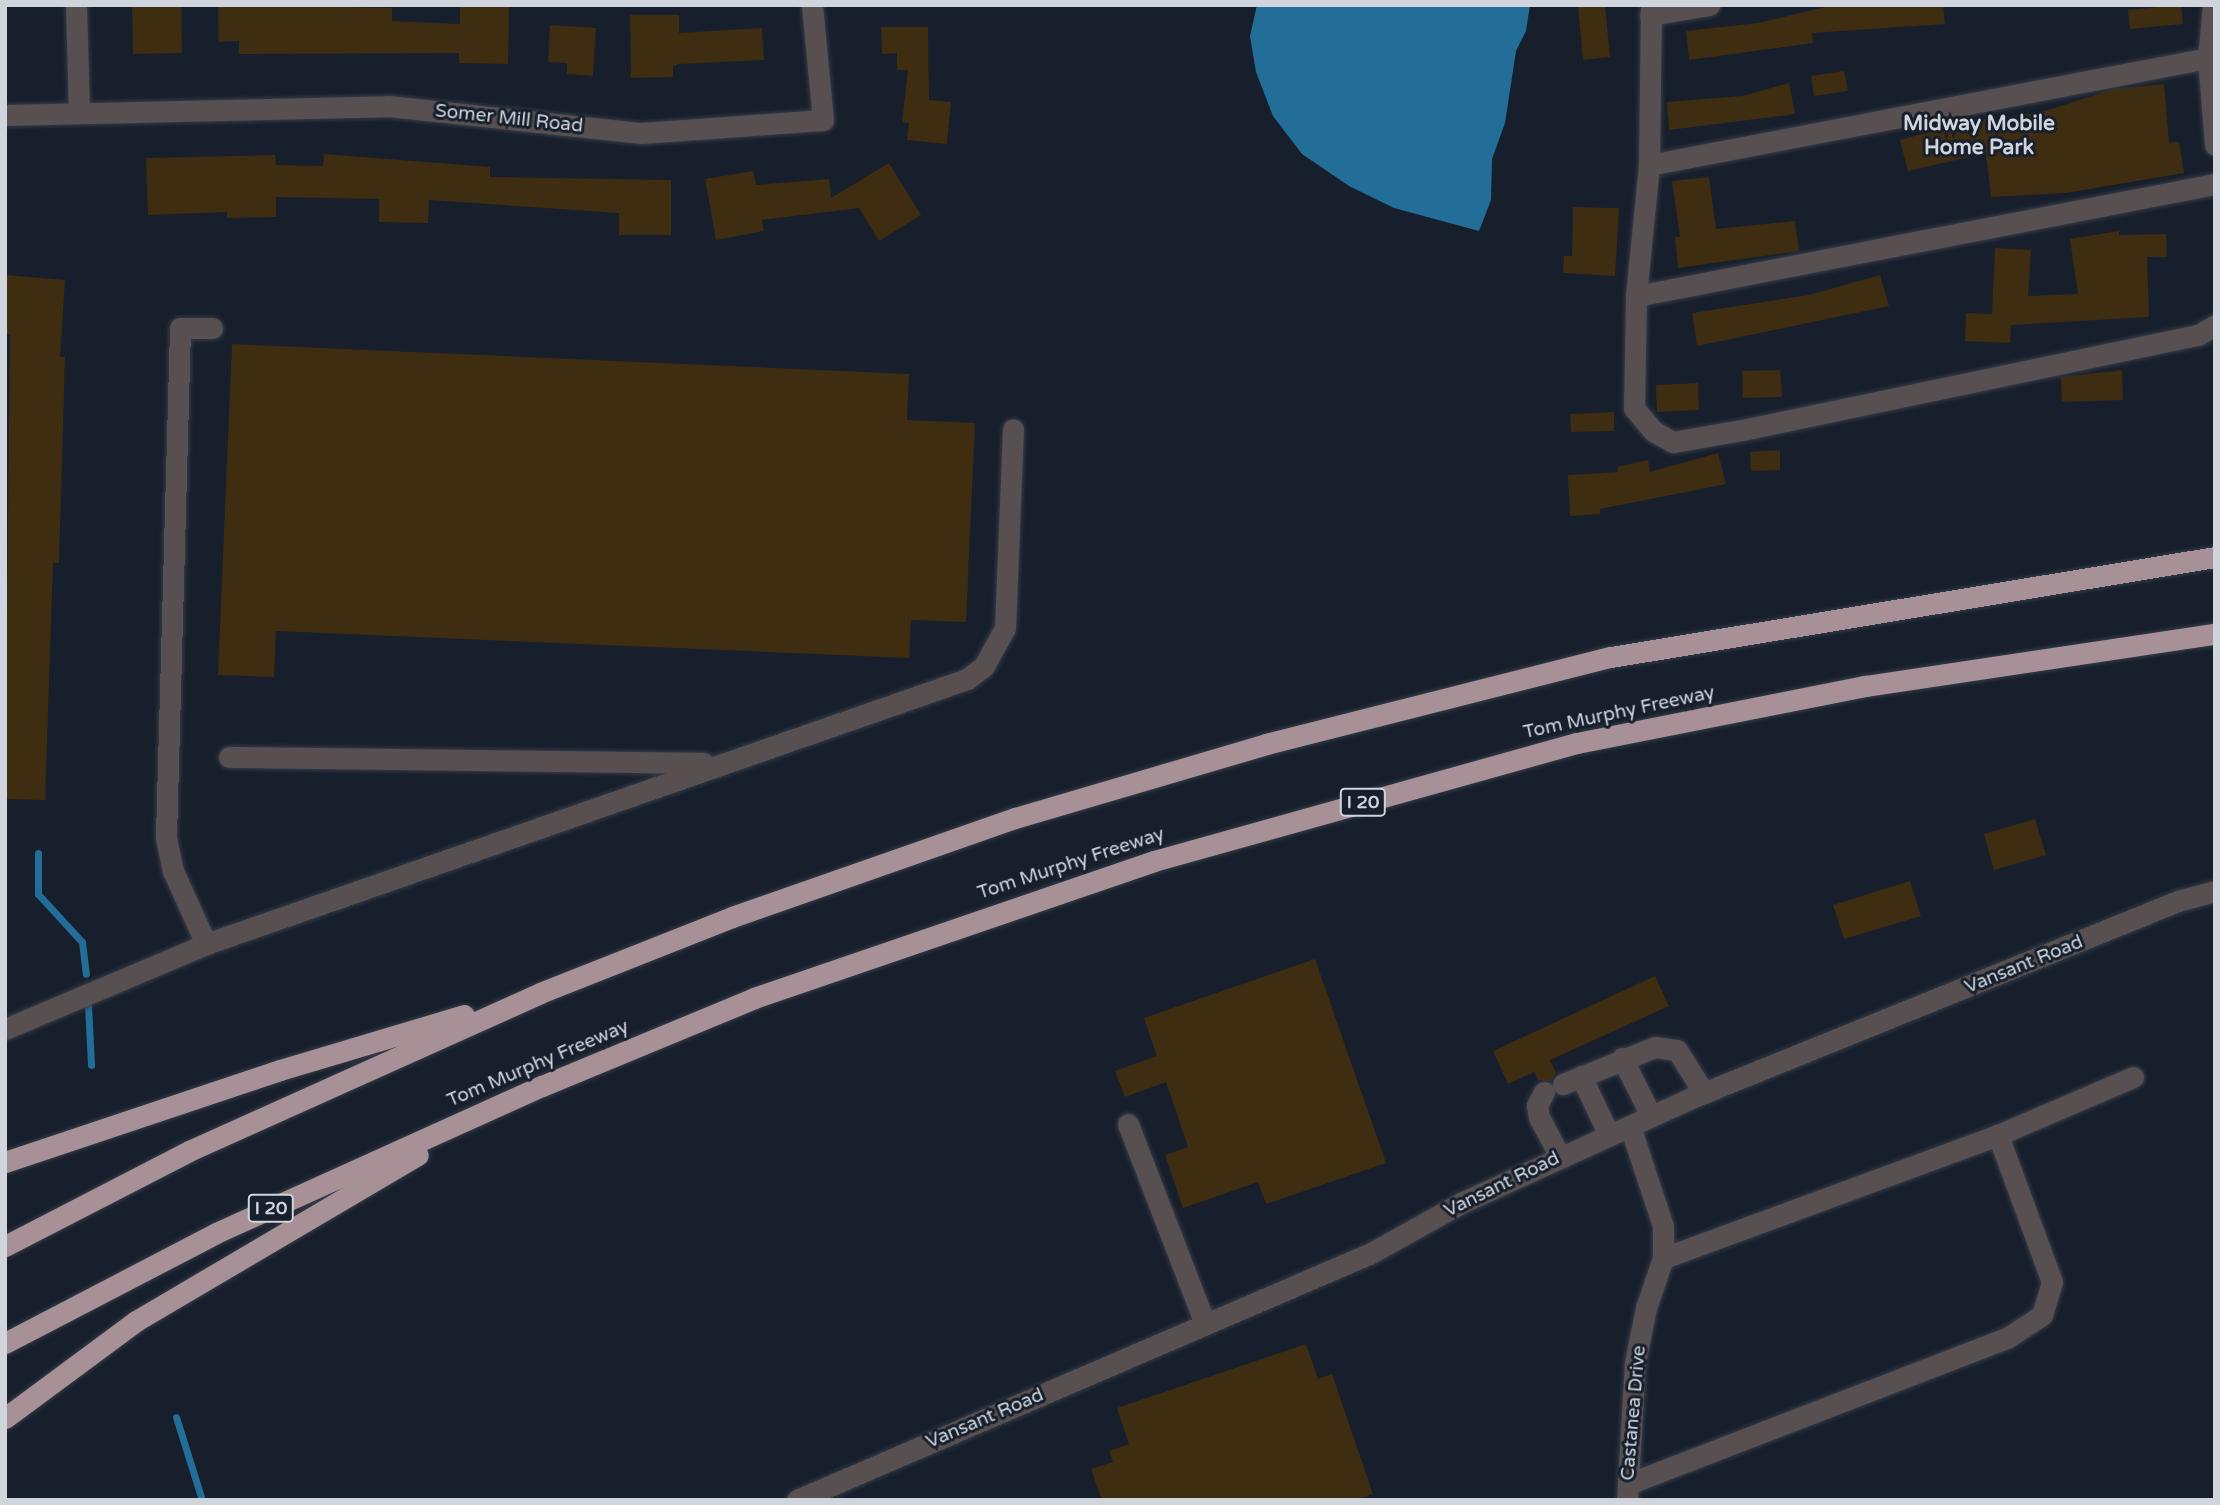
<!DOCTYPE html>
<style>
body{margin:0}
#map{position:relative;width:2220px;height:1505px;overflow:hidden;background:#171f2c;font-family:"Varela Round",sans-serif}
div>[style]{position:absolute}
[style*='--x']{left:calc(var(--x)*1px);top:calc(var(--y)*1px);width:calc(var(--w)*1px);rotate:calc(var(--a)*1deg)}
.water>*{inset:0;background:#226e98}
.stream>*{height:7px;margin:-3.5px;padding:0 3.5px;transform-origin:3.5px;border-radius:3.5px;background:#226e98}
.building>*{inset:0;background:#3e2d11}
.roads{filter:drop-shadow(0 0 2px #343c48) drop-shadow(0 0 2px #343c48)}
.minor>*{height:21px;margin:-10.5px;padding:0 10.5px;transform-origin:10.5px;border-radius:10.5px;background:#584f51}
.highway>*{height:21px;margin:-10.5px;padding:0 10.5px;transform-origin:10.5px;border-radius:10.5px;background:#a89196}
span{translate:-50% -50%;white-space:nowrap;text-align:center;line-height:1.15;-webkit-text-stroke:6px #171f2c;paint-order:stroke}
.shield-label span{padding:2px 5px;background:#171f2c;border:2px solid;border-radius:5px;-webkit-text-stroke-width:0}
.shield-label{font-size:18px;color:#cfd4dd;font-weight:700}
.street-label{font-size:19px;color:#cfd4dd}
.neighbourhood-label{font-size:21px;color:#cfd4dd;font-weight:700}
.frame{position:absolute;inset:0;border:7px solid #cfd4dd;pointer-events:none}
</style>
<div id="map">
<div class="water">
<div style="clip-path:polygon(1257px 5px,1530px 5px,1526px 31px,1516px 51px,1505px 123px,1492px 159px,1491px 200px,1479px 231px,1394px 208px,1349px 186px,1302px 154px,1273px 116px,1256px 72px,1250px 36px)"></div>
</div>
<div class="stream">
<div style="--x:38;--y:853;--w:41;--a:90"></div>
<div style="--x:38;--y:894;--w:65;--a:47.5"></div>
<div style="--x:82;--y:942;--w:32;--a:83"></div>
<div style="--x:88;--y:1005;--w:60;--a:87.1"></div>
<div style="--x:176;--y:1417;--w:87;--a:72.6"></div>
</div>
<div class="building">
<div style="clip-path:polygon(132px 5px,181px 5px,182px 53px,133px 54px)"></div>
<div style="clip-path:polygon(218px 5px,392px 8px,392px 21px,460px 24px,460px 5px,509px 5px,508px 64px,459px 63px,459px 53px,239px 54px,239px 41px,219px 42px)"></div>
<div style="clip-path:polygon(1605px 5px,1610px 57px,1583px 60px,1578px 7px)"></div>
<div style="clip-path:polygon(1834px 5px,1943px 5px,1945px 24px,1812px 33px,1813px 43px,1689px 60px,1686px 31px,1758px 23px)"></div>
<div style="clip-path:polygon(2181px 5px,2183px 24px,2130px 29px,2128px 10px)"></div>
<div style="clip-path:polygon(630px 15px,679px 15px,679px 33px,762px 28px,764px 60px,680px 64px,673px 66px,673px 77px,631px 78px)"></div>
<div style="clip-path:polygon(550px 25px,596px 28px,593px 76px,567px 74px,567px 63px,548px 62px)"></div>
<div style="clip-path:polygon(881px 27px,928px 27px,929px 100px,951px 102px,947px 144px,907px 140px,909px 123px,902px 122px,908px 70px,897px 70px,897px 53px,882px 54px)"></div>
<div style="clip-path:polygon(1844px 71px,1848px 91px,1814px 96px,1811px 76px)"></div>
<div style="clip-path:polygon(1789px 83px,1795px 114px,1669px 130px,1667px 102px,1742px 96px)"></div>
<div style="clip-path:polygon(2164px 84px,2169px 143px,2179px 142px,2184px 173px,2066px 193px,1991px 197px,1986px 153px,1908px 171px,1900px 140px,1972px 120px,2039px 113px,2113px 89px)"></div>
<div style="clip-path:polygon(324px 154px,490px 167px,490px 177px,671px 180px,671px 235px,619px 235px,619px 213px,429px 200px,428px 223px,379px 222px,379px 199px,276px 197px,276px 217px,227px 218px,227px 212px,148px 215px,146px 158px,275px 155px,276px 165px,323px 166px)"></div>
<div style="clip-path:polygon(889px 163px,921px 215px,879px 241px,859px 208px,762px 220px,764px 231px,716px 240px,705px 179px,753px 171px,756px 185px,829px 179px,831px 198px)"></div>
<div style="clip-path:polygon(1709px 177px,1716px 229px,1795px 221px,1799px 251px,1678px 268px,1675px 237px,1680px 237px,1672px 181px)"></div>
<div style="clip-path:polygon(1573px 207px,1619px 208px,1615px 276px,1563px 273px,1564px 256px,1572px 256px)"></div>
<div style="clip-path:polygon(2119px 231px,2119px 235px,2166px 234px,2167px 257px,2147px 257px,2149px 317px,2011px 325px,2010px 343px,1965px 341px,1966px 313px,1992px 314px,1995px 248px,2031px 250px,2028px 296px,2078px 294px,2070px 239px)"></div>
<div style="clip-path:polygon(5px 275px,65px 280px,60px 357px,65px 357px,59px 563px,53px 563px,45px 800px,5px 799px,10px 334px,5px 334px)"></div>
<div style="clip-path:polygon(1880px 275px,1889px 306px,1697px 346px,1692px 313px,1809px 295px)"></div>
<div style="clip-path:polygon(232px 344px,909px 374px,907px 420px,975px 423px,966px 622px,911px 620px,909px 658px,276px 631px,274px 677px,218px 675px)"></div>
<div style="clip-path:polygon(1780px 370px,1782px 397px,1743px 398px,1742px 371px)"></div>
<div style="clip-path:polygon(2122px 370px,2123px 400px,2062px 402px,2061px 377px)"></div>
<div style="clip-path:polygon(1698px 383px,1699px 410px,1657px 412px,1656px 385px)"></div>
<div style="clip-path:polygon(1614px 412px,1614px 431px,1571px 432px,1570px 414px)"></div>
<div style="clip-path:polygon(1780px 450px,1780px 470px,1751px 471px,1750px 452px)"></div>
<div style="clip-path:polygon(1718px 453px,1726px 484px,1600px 509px,1600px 514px,1570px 516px,1568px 475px,1618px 472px,1617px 467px,1648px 460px,1650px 472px)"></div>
<div style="clip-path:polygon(2035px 819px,2046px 855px,1994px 870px,1984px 834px)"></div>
<div style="clip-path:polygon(1910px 881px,1921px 916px,1844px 939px,1833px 905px)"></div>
<div style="clip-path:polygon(1315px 959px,1386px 1163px,1266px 1204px,1258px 1182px,1183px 1208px,1165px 1155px,1188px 1147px,1166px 1082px,1125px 1097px,1115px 1071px,1157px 1056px,1144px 1018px)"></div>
<div style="clip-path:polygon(1655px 976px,1669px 1006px,1550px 1060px,1556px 1073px,1551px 1081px,1538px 1080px,1534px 1072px,1508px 1084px,1493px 1051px)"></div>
<div style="clip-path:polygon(1306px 1344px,1318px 1379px,1332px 1374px,1373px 1494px,1357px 1500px,1102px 1500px,1091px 1469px,1113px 1462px,1109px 1451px,1129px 1444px,1117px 1408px)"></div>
</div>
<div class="roads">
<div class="minor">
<div style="--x:76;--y:5;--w:108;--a:88.4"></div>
<div style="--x:1651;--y:5;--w:160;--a:90.7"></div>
<div style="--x:1649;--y:165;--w:132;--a:95.7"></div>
<div style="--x:1636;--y:296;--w:112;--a:91"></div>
<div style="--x:1634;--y:408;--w:30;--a:50"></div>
<div style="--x:1653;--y:431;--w:23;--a:29"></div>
<div style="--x:1673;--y:442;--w:80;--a:-10"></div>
<div style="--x:1752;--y:428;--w:456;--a:-11.8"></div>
<div style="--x:2198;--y:335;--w:20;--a:-30"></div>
<div style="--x:2213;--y:5;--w:53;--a:95.4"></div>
<div style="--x:2208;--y:58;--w:87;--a:85.4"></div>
<div style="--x:1650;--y:15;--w:60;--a:-9.6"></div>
<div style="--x:5;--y:115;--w:383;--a:-1.3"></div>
<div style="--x:388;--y:106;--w:255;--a:6.1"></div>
<div style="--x:642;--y:133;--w:181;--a:-4.1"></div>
<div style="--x:823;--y:120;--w:116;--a:-95.5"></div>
<div style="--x:1649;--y:165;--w:569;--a:-10.84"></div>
<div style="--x:1636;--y:296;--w:590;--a:-10.95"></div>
<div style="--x:229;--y:757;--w:474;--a:0.7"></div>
<div style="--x:206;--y:944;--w:80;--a:-114.3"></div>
<div style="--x:173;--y:871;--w:35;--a:-102"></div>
<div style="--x:166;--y:837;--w:509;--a:-88.42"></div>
<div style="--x:180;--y:328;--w:32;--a:0"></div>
<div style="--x:5;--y:1029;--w:218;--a:-22.9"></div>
<div style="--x:206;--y:944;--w:806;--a:-19.2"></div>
<div style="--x:967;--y:679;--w:21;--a:-37"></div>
<div style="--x:984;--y:666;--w:43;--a:-61.1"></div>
<div style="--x:1005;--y:628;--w:199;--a:-87.7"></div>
<div style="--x:1622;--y:1058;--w:65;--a:63.4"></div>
<div style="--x:1581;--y:1076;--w:65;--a:64.6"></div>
<div style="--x:1563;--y:1084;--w:99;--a:-21.9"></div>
<div style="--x:1655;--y:1047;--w:22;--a:8"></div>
<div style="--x:1677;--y:1050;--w:51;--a:57.9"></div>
<div style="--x:1544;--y:1092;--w:15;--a:118"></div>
<div style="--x:1537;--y:1105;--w:12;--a:81"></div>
<div style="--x:1539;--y:1117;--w:45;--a:62.3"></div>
<div style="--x:1128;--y:1124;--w:214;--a:68.9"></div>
<div style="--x:1998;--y:1135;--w:147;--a:-23.2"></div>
<div style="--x:1628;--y:1484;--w:406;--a:-21.1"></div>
<div style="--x:2007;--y:1338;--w:42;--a:-33.3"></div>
<div style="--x:2042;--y:1315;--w:34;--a:-73"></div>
<div style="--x:2052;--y:1282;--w:157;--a:-110.2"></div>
<div style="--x:1998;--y:1135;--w:357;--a:159.8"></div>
<div style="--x:797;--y:1500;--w:625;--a:-23.28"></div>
<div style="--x:1371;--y:1253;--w:103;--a:-29.1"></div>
<div style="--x:1461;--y:1203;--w:258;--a:-24.5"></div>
<div style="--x:1696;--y:1096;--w:520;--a:-22.03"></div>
<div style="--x:2178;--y:901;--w:38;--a:-15"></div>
<div style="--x:1627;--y:1500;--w:138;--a:-86.7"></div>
<div style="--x:1635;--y:1362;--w:55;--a:-78.5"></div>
<div style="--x:1646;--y:1308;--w:53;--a:-71.2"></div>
<div style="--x:1663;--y:1258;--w:32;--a:-90"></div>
<div style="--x:1663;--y:1226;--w:105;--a:-108.3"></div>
</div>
<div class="highway">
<div style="--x:5;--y:1162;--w:290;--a:-18.5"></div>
<div style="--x:280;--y:1070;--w:192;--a:-16.6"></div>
<div style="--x:5;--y:1246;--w:207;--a:-27.3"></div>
<div style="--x:189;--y:1151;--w:385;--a:-24.2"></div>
<div style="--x:540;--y:993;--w:206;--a:-21.6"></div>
<div style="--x:732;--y:917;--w:300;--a:-19.3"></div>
<div style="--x:1015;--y:818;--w:262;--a:-16.4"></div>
<div style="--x:1266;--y:744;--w:356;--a:-14.2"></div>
<div style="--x:1611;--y:657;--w:612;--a:-9.4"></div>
<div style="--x:5;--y:1343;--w:238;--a:-27.5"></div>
<div style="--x:216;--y:1233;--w:358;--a:-24.3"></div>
<div style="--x:542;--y:1086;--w:230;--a:-22.5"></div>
<div style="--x:754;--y:998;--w:423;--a:-18.9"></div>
<div style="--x:1154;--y:861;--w:439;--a:-15.6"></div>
<div style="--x:1577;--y:743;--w:294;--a:-11.2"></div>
<div style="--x:1865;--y:686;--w:354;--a:-8.5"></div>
<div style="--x:5;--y:1418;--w:163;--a:-36.5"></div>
<div style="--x:136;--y:1321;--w:327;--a:-30.5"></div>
</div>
</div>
<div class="shield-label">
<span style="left:1363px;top:802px">I 20</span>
<span style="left:271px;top:1208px">I 20</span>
</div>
<div class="street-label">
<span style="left:509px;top:119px;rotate:6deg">Somer Mill Road</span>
<span style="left:1619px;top:713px;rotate:-12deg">Tom Murphy Freeway</span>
<span style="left:1071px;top:864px;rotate:-18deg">Tom Murphy Freeway</span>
<span style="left:2024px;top:965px;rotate:-22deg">Vansant Road</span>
<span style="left:538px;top:1064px;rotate:-23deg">Tom Murphy Freeway</span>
<span style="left:1502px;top:1185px;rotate:-26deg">Vansant Road</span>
<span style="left:1634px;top:1413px;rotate:-85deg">Castanea Drive</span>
<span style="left:985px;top:1419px;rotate:-23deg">Vansant Road</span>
</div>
<div class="neighbourhood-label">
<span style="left:1979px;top:136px">Midway Mobile<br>Home Park</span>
</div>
<div class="frame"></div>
</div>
